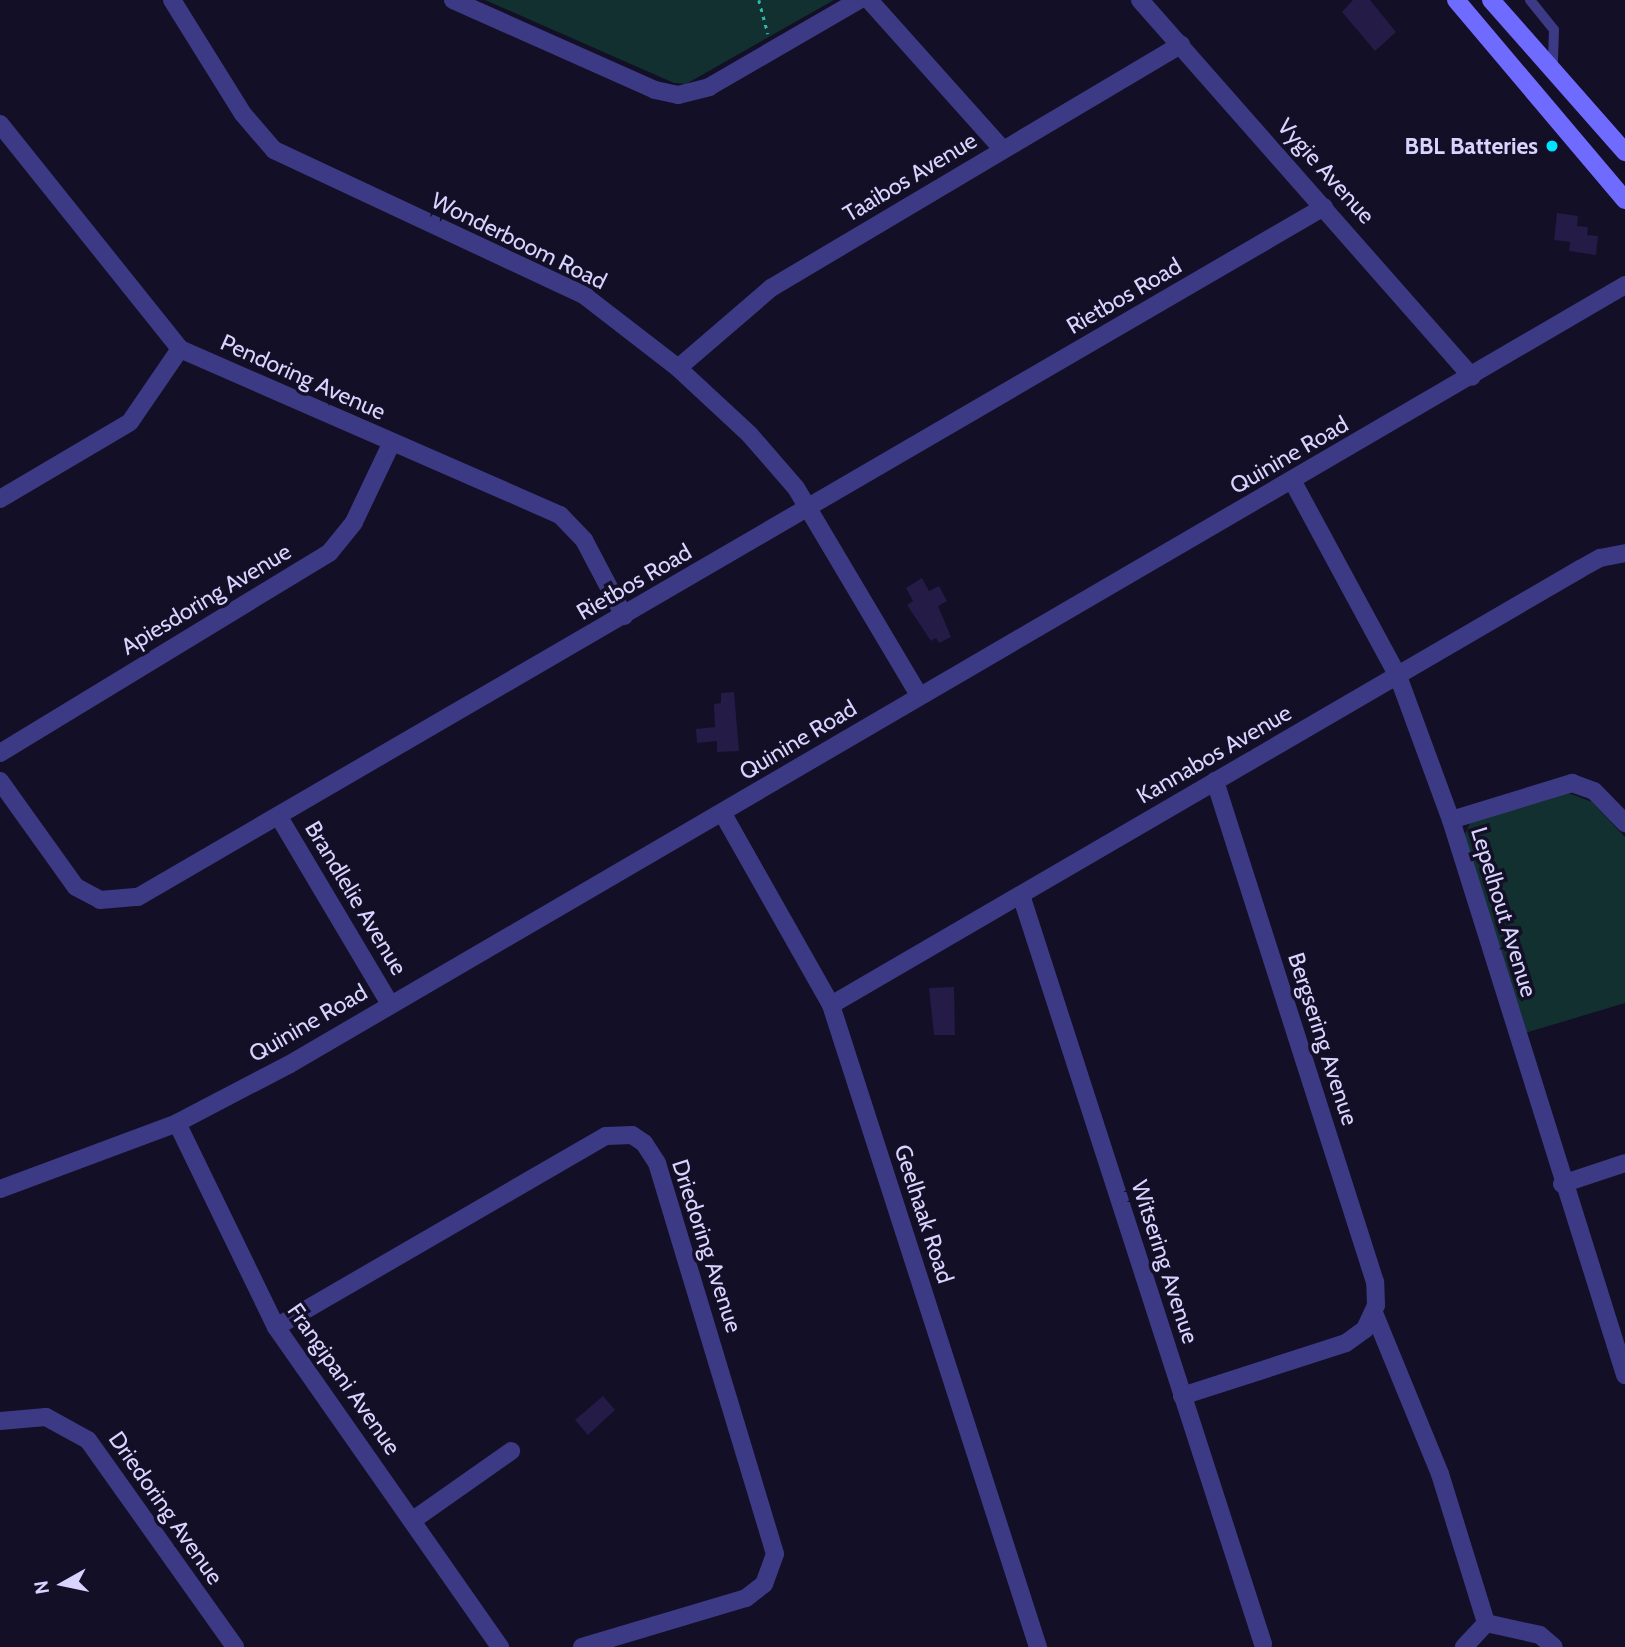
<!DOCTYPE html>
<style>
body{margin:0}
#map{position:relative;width:1625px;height:1647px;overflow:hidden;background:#130f26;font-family:Cabin,sans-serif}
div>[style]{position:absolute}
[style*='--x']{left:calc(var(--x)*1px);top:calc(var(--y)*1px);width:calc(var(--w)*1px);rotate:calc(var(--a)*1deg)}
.green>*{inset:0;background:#12302f}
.building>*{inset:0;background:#241b47}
.path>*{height:2.5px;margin-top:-1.25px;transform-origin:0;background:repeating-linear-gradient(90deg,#2fb8b0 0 3.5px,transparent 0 8.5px)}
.lane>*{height:10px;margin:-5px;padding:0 5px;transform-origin:5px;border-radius:5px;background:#3d3a85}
.street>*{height:18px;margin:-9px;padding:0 9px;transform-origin:9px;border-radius:9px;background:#3d3a85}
.secondary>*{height:18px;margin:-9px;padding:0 9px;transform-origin:9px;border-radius:9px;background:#6f6bff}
.dots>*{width:19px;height:19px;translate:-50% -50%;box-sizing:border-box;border:4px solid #130f26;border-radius:50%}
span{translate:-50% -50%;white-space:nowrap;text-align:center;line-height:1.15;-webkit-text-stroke:7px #130f26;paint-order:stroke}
.poi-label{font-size:23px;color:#d9d4ff;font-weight:700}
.right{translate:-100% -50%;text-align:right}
.street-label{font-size:23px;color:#d9d4ff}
.north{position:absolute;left:28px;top:1549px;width:70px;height:70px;-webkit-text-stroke:5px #130f26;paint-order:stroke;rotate:261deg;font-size:19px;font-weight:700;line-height:28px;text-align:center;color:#d9d4ff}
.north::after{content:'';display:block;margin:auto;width:24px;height:32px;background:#d9d4ff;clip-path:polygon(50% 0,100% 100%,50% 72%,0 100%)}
</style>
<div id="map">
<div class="green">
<div style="clip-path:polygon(485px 0,834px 0,686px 84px,674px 83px)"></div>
<div style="clip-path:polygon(1566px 792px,1592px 802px,1625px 837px,1625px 1003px,1525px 1033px,1463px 838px,1470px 823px)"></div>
</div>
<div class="building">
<div style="clip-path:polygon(1353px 0,1370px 0,1396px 32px,1375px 51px,1342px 12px)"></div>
<div style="clip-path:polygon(1557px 213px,1578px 216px,1577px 226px,1588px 227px,1587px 235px,1598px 236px,1596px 255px,1569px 251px,1570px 242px,1554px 240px)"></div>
<div style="clip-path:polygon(922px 578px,929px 591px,939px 586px,947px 601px,938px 606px,951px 637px,939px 643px,936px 638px,931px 641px,907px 605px,913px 601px,906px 588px)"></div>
<div style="clip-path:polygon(734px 692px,739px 751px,717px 752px,717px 741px,697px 743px,696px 729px,715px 727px,714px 704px,721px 703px,721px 693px)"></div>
<div style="clip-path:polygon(954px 987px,955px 1035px,934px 1035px,929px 988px)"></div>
<div style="clip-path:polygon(603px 1396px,615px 1410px,588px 1435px,575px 1420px)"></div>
</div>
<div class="path">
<div style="--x:759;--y:0;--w:35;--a:75"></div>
</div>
<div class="lane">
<div style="--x:1530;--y:0;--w:38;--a:51"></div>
<div style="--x:1554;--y:30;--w:38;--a:92"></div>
</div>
<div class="street">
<div style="--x:172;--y:0;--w:134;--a:58.1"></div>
<div style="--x:243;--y:114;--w:48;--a:49.3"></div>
<div style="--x:274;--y:150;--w:344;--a:25.1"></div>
<div style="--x:585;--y:296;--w:118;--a:37.7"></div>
<div style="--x:678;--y:368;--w:98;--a:42.9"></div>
<div style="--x:750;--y:435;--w:70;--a:49"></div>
<div style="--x:796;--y:488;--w:241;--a:59.3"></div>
<div style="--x:453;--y:0;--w:221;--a:24"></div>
<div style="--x:655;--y:90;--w:24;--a:12"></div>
<div style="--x:678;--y:95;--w:32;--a:-14"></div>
<div style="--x:709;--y:87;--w:173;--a:-30.1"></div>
<div style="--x:869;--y:0;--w:201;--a:48.2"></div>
<div style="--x:1140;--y:0;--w:502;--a:48.63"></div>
<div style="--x:0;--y:124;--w:288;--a:51.3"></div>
<div style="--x:180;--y:349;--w:415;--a:23.6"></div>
<div style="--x:560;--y:515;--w:35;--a:46"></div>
<div style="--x:584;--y:540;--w:86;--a:62.2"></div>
<div style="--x:678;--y:368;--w:123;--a:-40.7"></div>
<div style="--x:771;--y:288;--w:477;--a:-30.7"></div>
<div style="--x:1293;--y:482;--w:221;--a:61.6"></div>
<div style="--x:1398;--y:676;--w:153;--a:69.8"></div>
<div style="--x:1451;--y:820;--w:582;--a:72.59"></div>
<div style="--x:0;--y:499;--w:151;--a:-30.6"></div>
<div style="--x:130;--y:422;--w:88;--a:-55.6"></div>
<div style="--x:0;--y:753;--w:386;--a:-31.3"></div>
<div style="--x:330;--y:552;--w:38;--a:-51"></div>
<div style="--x:354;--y:522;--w:86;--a:-64.6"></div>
<div style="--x:0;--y:781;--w:130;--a:54.4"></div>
<div style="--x:76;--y:887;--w:27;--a:28"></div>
<div style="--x:100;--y:900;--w:38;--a:-5"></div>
<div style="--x:138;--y:897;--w:1372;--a:-30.19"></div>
<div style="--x:723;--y:814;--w:219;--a:60.5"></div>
<div style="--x:831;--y:1005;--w:675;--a:72.13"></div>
<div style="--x:279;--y:817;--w:217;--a:59.3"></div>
<div style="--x:1451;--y:820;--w:127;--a:-17"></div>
<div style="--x:1572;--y:783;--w:23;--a:20"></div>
<div style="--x:1594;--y:791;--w:45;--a:45.9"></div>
<div style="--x:1021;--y:895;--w:787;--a:72.09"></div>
<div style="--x:831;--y:1005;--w:867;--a:-30.2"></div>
<div style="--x:1580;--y:569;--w:23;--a:-29"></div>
<div style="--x:1600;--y:558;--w:25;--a:-11"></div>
<div style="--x:177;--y:1123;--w:227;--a:64.1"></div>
<div style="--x:276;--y:1327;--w:391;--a:55"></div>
<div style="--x:1562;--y:1184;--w:66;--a:-18.4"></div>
<div style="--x:0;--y:1189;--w:189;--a:-20.4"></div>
<div style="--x:177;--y:1123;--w:127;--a:-27.6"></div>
<div style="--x:290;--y:1064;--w:1546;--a:-30.26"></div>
<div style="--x:1374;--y:1313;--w:174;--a:67.7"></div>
<div style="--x:1440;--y:1474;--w:156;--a:72.8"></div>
<div style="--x:276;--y:1327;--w:381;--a:-30.1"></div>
<div style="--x:606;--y:1136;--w:26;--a:-2"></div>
<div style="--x:632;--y:1135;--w:14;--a:34"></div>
<div style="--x:644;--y:1143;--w:24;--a:57"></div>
<div style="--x:657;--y:1163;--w:408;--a:73.2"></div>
<div style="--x:775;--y:1554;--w:32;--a:110"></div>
<div style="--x:764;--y:1584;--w:23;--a:142"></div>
<div style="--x:746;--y:1598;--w:171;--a:163.4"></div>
<div style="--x:1182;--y:1396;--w:172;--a:-17.9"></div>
<div style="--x:1346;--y:1343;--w:24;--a:-36"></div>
<div style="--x:1365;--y:1329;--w:26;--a:-65"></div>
<div style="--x:1376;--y:1305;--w:23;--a:-92"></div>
<div style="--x:1375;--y:1282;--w:526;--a:-107.71"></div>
<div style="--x:0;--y:1421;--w:46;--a:-5"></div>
<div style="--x:46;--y:1417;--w:48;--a:28.7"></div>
<div style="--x:88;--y:1440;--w:254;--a:54.6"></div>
<div style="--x:413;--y:1520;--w:120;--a:-35.1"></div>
<div style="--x:1486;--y:1623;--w:55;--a:12.5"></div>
<div style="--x:1540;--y:1635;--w:18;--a:41"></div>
<div style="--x:1464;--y:1647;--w:33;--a:-47"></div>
</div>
<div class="secondary">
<div style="--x:1456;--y:0;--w:262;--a:49.8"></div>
<div style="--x:1491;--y:0;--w:203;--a:48.6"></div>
</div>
<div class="dots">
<div style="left:1552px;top:146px;background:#00e5ff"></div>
</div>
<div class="poi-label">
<span class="right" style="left:1538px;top:146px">BBL Batteries</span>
</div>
<div class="street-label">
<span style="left:1326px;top:171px;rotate:48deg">Vygie Avenue</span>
<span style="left:910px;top:177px;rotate:-31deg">Taaibos Avenue</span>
<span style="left:519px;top:241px;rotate:26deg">Wonderboom Road</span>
<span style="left:1124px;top:296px;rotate:-30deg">Rietbos Road</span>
<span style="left:303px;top:377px;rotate:24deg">Pendoring Avenue</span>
<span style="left:1289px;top:455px;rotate:-30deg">Quinine Road</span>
<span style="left:634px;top:582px;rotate:-30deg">Rietbos Road</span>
<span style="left:206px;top:599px;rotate:-31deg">Apiesdoring Avenue</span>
<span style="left:798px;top:740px;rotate:-31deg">Quinine Road</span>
<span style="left:1214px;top:754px;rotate:-30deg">Kannabos Avenue</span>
<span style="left:356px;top:898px;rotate:59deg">Brandlelie Avenue</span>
<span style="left:1504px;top:912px;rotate:73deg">Lepelhout Avenue</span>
<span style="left:308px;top:1023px;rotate:-30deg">Quinine Road</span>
<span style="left:1323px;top:1039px;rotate:72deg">Bergsering Avenue</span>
<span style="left:924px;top:1214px;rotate:72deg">Geelhaak Road</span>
<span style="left:707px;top:1246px;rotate:72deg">Driedoring Avenue</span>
<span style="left:1165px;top:1262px;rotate:72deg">Witsering Avenue</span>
<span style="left:344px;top:1379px;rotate:55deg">Frangipani Avenue</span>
<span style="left:166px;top:1508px;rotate:55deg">Driedoring Avenue</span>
</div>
<div class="north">N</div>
</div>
